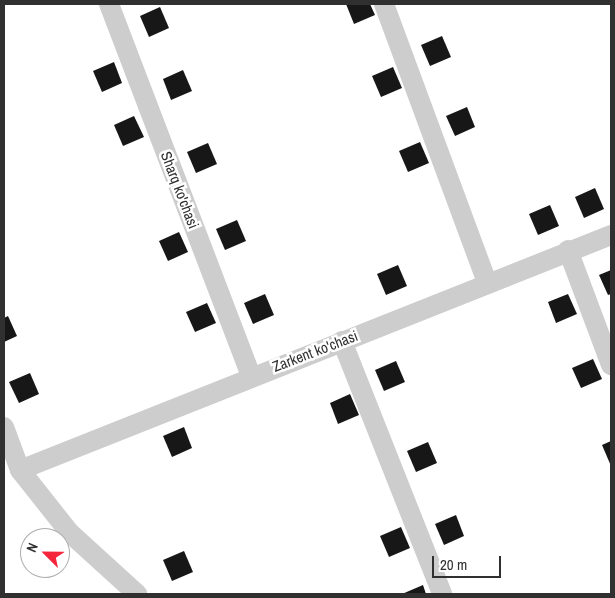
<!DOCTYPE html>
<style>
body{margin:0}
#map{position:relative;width:615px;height:598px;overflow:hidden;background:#fff;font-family:"Archivo Narrow",sans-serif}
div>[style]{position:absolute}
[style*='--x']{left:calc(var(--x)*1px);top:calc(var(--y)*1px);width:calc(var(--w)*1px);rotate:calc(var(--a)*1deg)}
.building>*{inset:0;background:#171717}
.minor>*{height:20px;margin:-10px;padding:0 10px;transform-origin:10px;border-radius:10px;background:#cdcdcd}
span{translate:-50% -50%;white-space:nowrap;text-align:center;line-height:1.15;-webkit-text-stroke:5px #fff;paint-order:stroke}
.street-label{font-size:15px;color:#303030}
.frame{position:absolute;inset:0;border:5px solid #303030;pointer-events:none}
.north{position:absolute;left:20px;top:528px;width:50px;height:50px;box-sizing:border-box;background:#fff;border:1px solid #acacac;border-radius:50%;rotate:293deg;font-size:14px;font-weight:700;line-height:20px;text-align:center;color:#303030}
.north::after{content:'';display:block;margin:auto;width:18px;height:22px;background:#f5253c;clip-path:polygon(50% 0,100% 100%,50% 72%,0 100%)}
.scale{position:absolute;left:432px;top:556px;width:69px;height:22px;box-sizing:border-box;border:2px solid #303030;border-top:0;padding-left:6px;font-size:15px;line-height:18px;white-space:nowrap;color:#303030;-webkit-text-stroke:4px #fff;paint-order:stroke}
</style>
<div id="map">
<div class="building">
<div style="clip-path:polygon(346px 4px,370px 4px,375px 15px,354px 24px)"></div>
<div style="clip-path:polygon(160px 7px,169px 28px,149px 37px,140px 16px)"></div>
<div style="clip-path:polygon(442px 36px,451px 57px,430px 66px,421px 45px)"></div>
<div style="clip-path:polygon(114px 62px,122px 83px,102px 92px,93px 71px)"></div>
<div style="clip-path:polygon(393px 67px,402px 88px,381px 97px,372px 76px)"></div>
<div style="clip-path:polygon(183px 70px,192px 91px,171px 100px,163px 79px)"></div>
<div style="clip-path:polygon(467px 107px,475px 127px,455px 136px,446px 116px)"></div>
<div style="clip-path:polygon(134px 116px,144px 137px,123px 146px,114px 125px)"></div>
<div style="clip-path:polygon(420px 142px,429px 163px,408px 172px,399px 151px)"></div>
<div style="clip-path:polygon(208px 143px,217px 164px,196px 173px,187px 152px)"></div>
<div style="clip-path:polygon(595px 188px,604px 209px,584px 218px,575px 197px)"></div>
<div style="clip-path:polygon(550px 205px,559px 226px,538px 235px,529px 214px)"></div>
<div style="clip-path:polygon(237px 220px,246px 241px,225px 250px,216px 229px)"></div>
<div style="clip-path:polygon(179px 232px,188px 252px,168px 261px,159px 241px)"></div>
<div style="clip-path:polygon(398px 265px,407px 286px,386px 295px,377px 274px)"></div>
<div style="clip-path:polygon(611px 270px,611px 294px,608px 295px,599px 275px)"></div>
<div style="clip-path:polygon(265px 294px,274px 315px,253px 324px,244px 303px)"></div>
<div style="clip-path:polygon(568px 294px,577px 314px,556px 323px,548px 302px)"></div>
<div style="clip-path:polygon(207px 303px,216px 323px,195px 332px,186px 312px)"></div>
<div style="clip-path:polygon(8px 316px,17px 336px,4px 342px,4px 318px)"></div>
<div style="clip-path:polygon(593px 359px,602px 379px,581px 388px,572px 368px)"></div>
<div style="clip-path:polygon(396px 361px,405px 382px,384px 391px,375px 370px)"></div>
<div style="clip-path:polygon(30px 373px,39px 394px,19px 403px,9px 382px)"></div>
<div style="clip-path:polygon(350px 394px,359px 415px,338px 424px,330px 403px)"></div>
<div style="clip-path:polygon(184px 427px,192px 448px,172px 457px,163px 436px)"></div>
<div style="clip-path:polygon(611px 441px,611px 466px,602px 445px)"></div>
<div style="clip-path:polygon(428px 442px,437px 463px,416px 472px,407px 451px)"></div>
<div style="clip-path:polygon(456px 515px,464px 536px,444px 545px,435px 524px)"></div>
<div style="clip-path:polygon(401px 527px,410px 548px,389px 557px,380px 536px)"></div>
<div style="clip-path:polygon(184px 551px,193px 572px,172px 581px,163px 560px)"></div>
<div style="clip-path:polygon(423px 585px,426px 594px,402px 594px)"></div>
</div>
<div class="minor">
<div style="--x:109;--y:4;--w:398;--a:69.1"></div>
<div style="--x:384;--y:4;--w:297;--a:69.7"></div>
<div style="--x:568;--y:250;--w:123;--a:69.5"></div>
<div style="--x:342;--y:341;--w:272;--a:68.4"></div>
<div style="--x:4;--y:427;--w:46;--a:69.6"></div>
<div style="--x:20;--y:470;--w:80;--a:51.6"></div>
<div style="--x:70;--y:533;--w:91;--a:42.3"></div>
<div style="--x:20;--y:470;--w:636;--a:-21.68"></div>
</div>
<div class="street-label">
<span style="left:180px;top:190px;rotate:69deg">Sharq ko'chasi</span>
<span style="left:315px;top:351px;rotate:-21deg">Zarkent ko'chasi</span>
</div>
<div class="frame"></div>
<div class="north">N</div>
<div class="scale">20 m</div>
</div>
